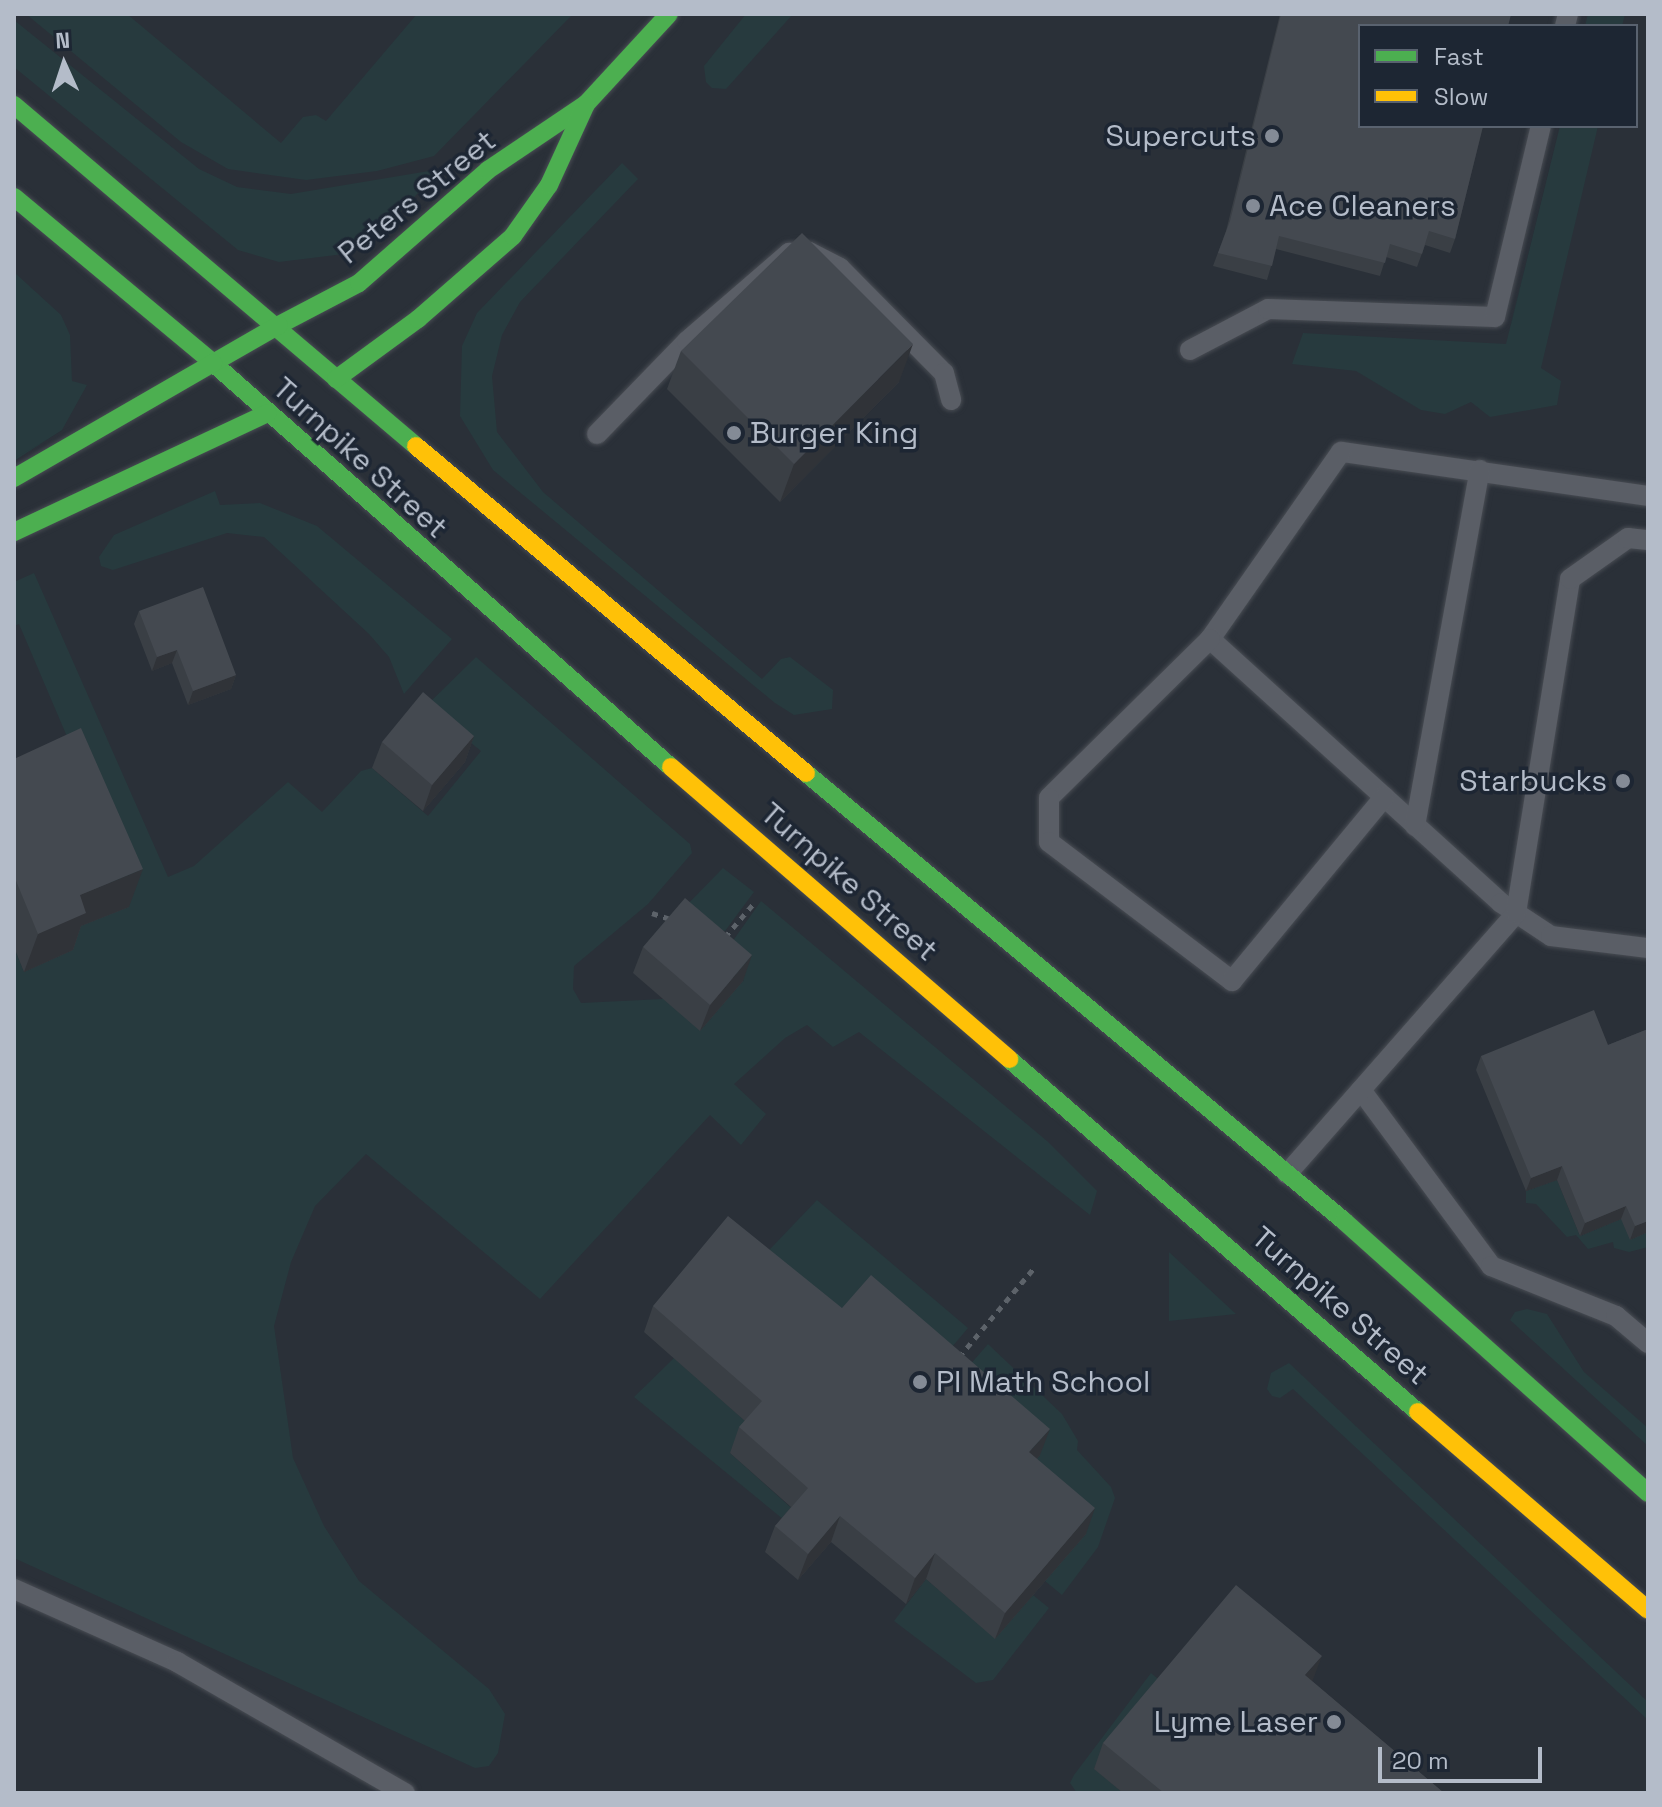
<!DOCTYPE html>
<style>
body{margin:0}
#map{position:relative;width:1662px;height:1807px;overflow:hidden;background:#2a3038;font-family:"Space Grotesk",sans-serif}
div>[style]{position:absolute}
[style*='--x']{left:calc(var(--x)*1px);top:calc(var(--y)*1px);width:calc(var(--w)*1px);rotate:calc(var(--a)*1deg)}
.green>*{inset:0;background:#273a3e}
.path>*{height:5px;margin-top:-2.5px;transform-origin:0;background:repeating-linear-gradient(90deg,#5d636a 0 6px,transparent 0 12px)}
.roads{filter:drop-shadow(0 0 2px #484c53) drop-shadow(0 0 2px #484c53)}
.lane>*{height:20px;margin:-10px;padding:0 10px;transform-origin:10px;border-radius:10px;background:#5a5e66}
.fast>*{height:18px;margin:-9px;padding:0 9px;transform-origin:9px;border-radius:9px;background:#4caf50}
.slow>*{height:18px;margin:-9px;padding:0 9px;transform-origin:9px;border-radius:9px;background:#ffc107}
.wall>*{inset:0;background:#3a3f45}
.shaded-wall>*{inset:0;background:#303338}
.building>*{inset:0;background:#444950}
.dots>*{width:22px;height:22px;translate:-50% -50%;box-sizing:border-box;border:4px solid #1d2633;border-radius:50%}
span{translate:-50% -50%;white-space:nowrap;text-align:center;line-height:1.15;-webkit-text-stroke:7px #1d2633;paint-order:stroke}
.poi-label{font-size:30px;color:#b4bcc9}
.right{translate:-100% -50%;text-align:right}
.left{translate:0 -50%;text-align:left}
.street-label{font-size:30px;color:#b4bcc9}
.frame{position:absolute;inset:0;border:16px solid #b4bcc9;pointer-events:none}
.legend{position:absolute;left:1358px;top:24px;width:280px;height:104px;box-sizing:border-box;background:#1d2633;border:2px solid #59626f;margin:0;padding:10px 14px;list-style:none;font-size:24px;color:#b4bcc9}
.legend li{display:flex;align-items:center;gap:16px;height:40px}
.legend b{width:40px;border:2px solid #59626f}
.north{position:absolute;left:24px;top:24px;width:80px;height:80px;-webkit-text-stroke:6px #1d2633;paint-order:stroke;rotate:357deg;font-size:22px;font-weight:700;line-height:32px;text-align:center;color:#b4bcc9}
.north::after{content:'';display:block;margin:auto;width:28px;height:36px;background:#b4bcc9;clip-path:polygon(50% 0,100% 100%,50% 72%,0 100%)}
.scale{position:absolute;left:1378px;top:1747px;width:164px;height:36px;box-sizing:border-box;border:4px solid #b4bcc9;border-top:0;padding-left:10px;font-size:24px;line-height:28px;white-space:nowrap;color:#b4bcc9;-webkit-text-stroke:6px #1d2633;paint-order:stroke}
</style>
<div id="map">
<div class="green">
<div style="clip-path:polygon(26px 14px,127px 14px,281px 143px,303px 117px,316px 115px,326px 121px,417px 14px,573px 14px,434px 156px,377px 171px,306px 180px,228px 169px,181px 142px)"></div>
<div style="clip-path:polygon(746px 14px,793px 14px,726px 89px,712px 88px,706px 82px,704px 66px)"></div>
<div style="clip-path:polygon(1588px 14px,1625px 14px,1622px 26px,1585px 26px)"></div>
<div style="clip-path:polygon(14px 20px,199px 169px,237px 187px,291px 194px,441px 169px,375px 238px,344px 254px,279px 262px,238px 250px,14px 67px)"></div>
<div style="clip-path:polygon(1560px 126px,1598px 126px,1541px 368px,1561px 381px,1557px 405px,1490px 417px,1471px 402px,1445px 414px,1421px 410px,1356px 371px,1292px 364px,1303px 333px,1506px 344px)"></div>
<div style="clip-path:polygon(622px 163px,638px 179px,520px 302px,502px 335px,492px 376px,497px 432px,543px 492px,762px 679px,781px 659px,790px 657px,833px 690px,832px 709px,794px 715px,775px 703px,493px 470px,460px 416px,462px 346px,477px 313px)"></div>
<div style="clip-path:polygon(14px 272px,61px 315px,70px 335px,72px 381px,87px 385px,62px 430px,14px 461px)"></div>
<div style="clip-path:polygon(215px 491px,220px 505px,260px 503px,317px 526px,452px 639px,404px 694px,389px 657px,369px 634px,264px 537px,227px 533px,113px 570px,101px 566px,99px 557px,114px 535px)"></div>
<div style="clip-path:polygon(34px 573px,168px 877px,194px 866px,288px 782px,322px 812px,361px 771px,372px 768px,428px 816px,481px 751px,426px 706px,476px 657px,690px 844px,692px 853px,648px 904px,574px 966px,573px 989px,581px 1003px,663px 999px,744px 981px,720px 959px,761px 901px,1047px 1141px,1097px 1191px,1090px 1215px,859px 1032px,833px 1047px,807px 1025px,785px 1038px,734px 1084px,766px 1114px,741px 1145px,710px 1115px,540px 1299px,366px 1154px,315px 1206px,291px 1262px,274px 1326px,293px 1458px,324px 1526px,359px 1581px,489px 1689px,505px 1714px,498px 1753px,489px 1766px,475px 1768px,14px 1558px,14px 947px,24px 972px,72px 950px,77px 760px,19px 624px,14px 626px,14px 582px)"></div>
<div style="clip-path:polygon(723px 868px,754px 892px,725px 931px,677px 915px)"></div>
<div style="clip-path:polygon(1557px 1180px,1580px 1236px,1621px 1219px,1648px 1232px,1648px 1247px,1629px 1252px,1614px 1248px,1613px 1242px,1588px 1249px,1576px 1235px,1567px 1237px,1536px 1204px,1526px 1203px,1526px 1191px)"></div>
<div style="clip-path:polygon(817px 1200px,968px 1328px,936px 1366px,832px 1334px,752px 1268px)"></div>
<div style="clip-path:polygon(1169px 1252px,1236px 1314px,1169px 1321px)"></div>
<div style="clip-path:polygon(1527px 1309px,1547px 1314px,1584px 1372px,1648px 1428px,1648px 1446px,1510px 1320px,1515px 1312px)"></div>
<div style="clip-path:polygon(988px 1344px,1062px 1414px,1078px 1441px,1077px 1450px,1111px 1487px,1115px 1498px,1098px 1547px,1062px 1595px,1045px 1581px,1020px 1478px,1040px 1455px,955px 1382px)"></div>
<div style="clip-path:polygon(674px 1358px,752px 1427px,730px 1453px,798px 1514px,789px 1524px,634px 1397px)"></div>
<div style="clip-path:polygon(1289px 1363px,1648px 1702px,1648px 1720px,1293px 1389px,1280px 1398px,1272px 1396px,1267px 1389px,1271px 1373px)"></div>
<div style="clip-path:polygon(926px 1579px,995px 1638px,1033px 1595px,1049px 1608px,993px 1680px,976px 1683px,894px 1621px)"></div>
<div style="clip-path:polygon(1151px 1673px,1164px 1684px,1094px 1768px,1123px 1793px,1077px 1793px,1070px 1783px,1074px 1775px)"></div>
</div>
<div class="path">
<div style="--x:652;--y:913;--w:22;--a:18"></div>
<div style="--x:725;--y:937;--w:45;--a:-49.5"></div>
<div style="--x:959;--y:1357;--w:116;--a:-49.9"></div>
</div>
<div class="roads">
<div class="lane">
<div style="--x:1565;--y:26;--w:12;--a:-76"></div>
<div style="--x:1190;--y:350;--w:88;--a:-27.7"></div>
<div style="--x:1268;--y:309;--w:227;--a:2"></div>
<div style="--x:1495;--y:317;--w:196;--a:-76.5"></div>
<div style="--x:597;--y:434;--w:129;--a:-45.9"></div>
<div style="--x:687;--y:341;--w:135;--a:-40.8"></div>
<div style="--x:789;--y:253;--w:20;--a:-3"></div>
<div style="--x:809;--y:252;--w:35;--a:27"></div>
<div style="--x:840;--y:268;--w:148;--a:45.3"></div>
<div style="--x:944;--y:373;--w:28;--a:75"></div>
<div style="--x:1648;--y:496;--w:310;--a:-171.8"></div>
<div style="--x:1341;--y:452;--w:228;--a:125"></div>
<div style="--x:1210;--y:639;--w:393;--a:42.2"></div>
<div style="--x:1501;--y:903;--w:60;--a:33.4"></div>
<div style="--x:1551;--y:936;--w:98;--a:7.1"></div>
<div style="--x:1210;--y:639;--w:226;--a:135.4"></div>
<div style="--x:1049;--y:798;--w:44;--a:90"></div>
<div style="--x:1049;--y:842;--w:230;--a:37.2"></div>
<div style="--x:1232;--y:981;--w:239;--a:-50.4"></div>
<div style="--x:1415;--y:826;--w:362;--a:-79.7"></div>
<div style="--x:1361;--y:1090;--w:219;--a:53.5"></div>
<div style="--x:1491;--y:1266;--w:135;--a:21.8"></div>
<div style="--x:1616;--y:1316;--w:42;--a:40.2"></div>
<div style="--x:1287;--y:1174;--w:347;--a:-48.7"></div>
<div style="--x:1516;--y:913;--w:338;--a:-80.8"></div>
<div style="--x:1570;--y:579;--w:71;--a:-35.3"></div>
<div style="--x:1628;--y:538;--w:20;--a:6"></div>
<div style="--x:14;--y:1589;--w:179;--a:24.1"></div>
<div style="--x:177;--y:1662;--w:263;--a:29.9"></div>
</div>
<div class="fast">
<div style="--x:14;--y:105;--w:527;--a:40.31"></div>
<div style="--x:14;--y:197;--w:259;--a:39.8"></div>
<div style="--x:213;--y:363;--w:611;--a:41.42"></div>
<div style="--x:279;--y:325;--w:90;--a:-27.7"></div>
<div style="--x:359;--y:283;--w:171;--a:-41.2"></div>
<div style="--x:488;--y:170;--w:118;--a:-34"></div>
<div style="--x:586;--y:104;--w:122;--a:-47.3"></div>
<div style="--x:213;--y:363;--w:76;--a:-29.9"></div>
<div style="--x:336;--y:379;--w:102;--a:-36.2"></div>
<div style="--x:418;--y:319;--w:126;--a:-41.1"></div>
<div style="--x:513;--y:236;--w:62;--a:-54.8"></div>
<div style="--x:549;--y:185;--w:89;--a:-65.4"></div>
<div style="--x:14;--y:478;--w:230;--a:-30"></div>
<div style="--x:14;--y:532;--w:280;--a:-25.1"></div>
<div style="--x:806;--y:773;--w:700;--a:39.78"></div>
<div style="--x:1344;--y:1221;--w:408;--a:41.8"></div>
<div style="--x:1009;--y:1059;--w:540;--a:40.8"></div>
</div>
<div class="slow">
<div style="--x:416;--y:446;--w:509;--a:39.98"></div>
<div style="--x:671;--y:767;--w:447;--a:40.8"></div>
<div style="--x:1418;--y:1412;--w:303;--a:40.7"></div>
</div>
</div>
<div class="wall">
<div style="clip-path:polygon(1280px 14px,1511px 14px,1455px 239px,1450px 253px,1425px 245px,1417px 267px,1386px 257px,1380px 276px,1276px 249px,1267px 280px,1213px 266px,1226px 231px)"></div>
<div style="clip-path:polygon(681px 351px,899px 382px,780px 502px,667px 389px)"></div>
<div style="clip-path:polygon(139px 611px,236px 675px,231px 689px,188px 705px,172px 663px,152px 671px,134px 624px)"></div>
<div style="clip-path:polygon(474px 736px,465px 762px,423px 811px,372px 768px,382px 742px)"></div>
<div style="clip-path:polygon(14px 759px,129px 907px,81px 926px,73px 950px,24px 972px,14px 947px)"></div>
<div style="clip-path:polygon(643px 947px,743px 981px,700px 1031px,633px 973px)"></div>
<div style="clip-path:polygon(1648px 1029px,1648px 1232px,1630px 1240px,1621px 1219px,1580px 1236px,1557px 1180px,1526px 1191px,1476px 1070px,1481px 1056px,1608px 1045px)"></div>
<div style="clip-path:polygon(653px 1306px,842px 1308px,1040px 1455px,1037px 1459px,1086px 1534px,995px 1639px,926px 1579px,906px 1604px,831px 1542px,798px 1580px,765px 1552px,775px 1526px,791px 1507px,730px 1453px,739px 1427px,745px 1421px,644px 1332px)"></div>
<div style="clip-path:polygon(1313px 1682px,1444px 1793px,1123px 1793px,1094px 1769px,1103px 1743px)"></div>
</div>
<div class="shaded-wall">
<div style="clip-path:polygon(913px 344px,899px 382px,780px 502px,794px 464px)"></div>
<div style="clip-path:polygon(177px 650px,172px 663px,152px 671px,157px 657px)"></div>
<div style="clip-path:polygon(236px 675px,231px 689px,188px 705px,193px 691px)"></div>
<div style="clip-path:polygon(474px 736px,465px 762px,423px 811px,432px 785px)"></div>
<div style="clip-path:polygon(143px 869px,129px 907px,81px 926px,73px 950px,24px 972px,38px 934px,80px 895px)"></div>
<div style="clip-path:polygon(752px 955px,743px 981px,700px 1031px,710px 1005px)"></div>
<div style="clip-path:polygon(1562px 1166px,1557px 1180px,1526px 1191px,1531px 1178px)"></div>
<div style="clip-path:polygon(1626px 1206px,1621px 1219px,1580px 1236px,1585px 1223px)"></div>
<div style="clip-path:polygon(1648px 1221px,1648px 1232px,1630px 1240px,1635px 1226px)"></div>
<div style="clip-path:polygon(1050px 1429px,1040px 1455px,1020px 1478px,1029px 1452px)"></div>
<div style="clip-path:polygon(1095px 1508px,1086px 1534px,995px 1639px,1005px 1613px)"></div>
<div style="clip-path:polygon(840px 1516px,831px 1542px,798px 1580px,808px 1554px)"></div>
<div style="clip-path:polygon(935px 1553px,926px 1579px,906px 1604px,915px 1578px)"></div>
<div style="clip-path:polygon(1322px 1656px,1312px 1682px,1305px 1675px)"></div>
</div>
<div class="building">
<div style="clip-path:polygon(1281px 14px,1511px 14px,1508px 26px,1360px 26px,1360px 126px,1483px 126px,1455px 239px,1429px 231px,1422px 254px,1390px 244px,1385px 263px,1279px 236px,1272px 266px,1218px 253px,1230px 221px)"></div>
<div style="clip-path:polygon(802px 233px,913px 344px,794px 464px,681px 351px)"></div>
<div style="clip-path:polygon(203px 587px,236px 675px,193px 691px,177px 650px,157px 657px,139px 611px)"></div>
<div style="clip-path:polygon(423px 692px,474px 736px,432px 785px,382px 742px)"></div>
<div style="clip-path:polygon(81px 728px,143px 869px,80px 895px,86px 913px,38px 934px,14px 876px,14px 759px)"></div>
<div style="clip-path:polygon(685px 898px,752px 955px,710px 1005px,643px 947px)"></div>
<div style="clip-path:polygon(1594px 1010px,1608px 1045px,1648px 1029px,1648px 1221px,1635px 1226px,1626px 1206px,1585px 1223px,1562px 1166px,1531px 1178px,1481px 1056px)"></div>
<div style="clip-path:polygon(728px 1216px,842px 1308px,871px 1275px,1050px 1429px,1029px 1452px,1095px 1508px,1005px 1613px,935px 1553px,915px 1578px,840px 1516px,808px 1554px,775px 1526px,808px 1488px,739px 1427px,762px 1401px,653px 1306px)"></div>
<div style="clip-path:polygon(1236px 1585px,1322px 1656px,1305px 1675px,1444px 1793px,1164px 1793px,1103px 1743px)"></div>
</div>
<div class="dots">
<div style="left:1272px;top:136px;background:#848b96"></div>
<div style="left:1253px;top:206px;background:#848b96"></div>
<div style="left:734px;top:433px;background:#848b96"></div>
<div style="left:1623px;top:781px;background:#848b96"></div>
<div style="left:920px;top:1382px;background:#848b96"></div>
<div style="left:1334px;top:1722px;background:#848b96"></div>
</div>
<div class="poi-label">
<span class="right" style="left:1256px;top:136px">Supercuts</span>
<span class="left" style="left:1269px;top:206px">Ace Cleaners</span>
<span class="left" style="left:750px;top:433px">Burger King</span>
<span class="right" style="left:1607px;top:781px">Starbucks</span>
<span class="left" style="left:936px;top:1382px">PI Math School</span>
<span class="right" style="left:1318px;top:1722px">Lyme Laser</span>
</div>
<div class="street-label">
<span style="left:417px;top:197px;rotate:-39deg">Peters Street</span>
<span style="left:360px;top:458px;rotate:42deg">Turnpike Street</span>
<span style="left:849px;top:882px;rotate:41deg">Turnpike Street</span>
<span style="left:1340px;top:1306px;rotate:41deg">Turnpike Street</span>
</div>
<div class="frame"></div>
<ul class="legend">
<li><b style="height:10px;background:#4caf50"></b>Fast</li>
<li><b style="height:10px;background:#ffc107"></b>Slow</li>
</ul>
<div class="north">N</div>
<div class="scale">20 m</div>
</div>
